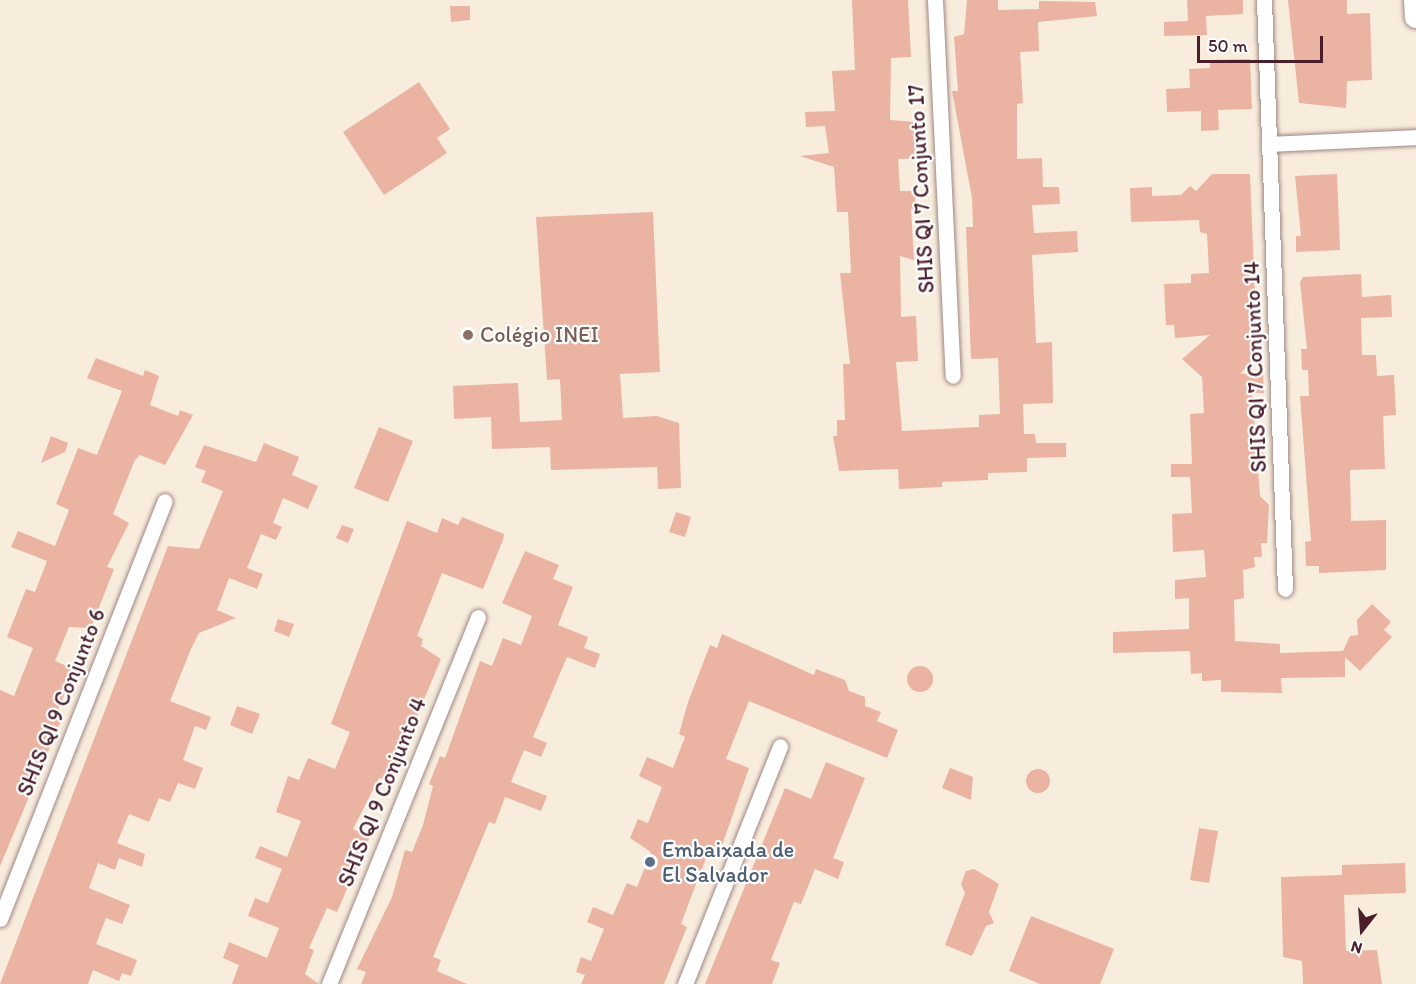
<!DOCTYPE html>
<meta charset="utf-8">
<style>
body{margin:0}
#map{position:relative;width:1416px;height:984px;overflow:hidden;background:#f8eddd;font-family:Itim,sans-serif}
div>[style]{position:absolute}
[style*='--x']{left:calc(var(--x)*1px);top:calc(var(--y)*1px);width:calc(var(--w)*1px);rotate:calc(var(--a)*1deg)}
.building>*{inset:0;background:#ebb3a1}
.round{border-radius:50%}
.roads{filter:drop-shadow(0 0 2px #a18684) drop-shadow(0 0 2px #a18684)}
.street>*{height:15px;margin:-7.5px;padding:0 7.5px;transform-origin:7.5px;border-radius:7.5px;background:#fff}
.secondary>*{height:22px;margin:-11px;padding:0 11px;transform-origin:11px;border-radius:11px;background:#fff}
.dots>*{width:16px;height:16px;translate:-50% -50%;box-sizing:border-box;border:3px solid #fff;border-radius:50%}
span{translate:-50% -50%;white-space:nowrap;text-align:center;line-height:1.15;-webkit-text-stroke:4.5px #fff;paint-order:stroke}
.street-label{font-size:22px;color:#4a1f2b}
.education-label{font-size:22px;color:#785e54}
.left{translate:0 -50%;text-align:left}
.service-label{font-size:22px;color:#4e5e75}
.north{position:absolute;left:1332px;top:900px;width:60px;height:60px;-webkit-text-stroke:4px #fff;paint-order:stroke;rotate:197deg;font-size:16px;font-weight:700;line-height:24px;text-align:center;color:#4a1f2b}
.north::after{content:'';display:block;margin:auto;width:21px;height:27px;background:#4a1f2b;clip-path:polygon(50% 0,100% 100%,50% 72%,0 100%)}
.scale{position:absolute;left:1197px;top:36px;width:126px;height:27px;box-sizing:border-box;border:3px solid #4a1f2b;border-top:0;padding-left:8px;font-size:18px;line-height:21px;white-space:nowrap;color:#4a1f2b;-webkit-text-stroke:4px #fff;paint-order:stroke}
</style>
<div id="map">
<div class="building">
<div style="clip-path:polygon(852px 0,908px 0,911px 57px,891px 58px,890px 120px,916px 122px,917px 140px,925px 140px,926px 158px,898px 159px,900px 191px,915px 191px,916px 209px,911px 209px,914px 260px,900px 256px,901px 317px,916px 316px,918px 361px,896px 362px,902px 431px,979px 427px,979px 415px,1000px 414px,998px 358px,971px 359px,966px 227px,973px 227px,972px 198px,952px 91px,958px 91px,954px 37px,964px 34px,967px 0,998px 0,998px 10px,1039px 9px,1039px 1px,1095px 2px,1097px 16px,1038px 22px,1039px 51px,1020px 52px,1023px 103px,1017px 104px,1017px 159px,1042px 158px,1043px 187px,1059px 187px,1060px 204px,1032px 205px,1034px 233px,1077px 231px,1078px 252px,1032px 255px,1036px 343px,1052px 342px,1053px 403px,1023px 404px,1024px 434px,1035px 434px,1036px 443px,1066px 443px,1066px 457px,1027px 458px,1027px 472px,988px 473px,988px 480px,942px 482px,942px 487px,899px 489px,898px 469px,839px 471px,833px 436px,837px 436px,837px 420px,845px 420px,843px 364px,850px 364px,840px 273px,851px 273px,848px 212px,837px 212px,834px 167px,800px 156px,829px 153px,825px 126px,806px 127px,805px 112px,835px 111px,832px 71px,855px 70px)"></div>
<div style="clip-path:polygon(1187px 0,1243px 0,1243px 14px,1206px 16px,1207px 35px,1164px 36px,1164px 22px,1188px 21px)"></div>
<div style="clip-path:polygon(1288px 0,1347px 0,1347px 14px,1370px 13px,1372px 80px,1347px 81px,1346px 108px,1299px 103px)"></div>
<div style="clip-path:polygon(450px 6px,470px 6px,470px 20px,451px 22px)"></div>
<div style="clip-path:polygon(1250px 59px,1252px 109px,1218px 110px,1219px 130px,1201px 131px,1201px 111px,1167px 112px,1166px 89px,1190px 88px,1189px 69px,1210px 68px,1210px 60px)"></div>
<div style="clip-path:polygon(419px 82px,450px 129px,437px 138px,447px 153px,384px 195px,343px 132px)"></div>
<div style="clip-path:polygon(1212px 174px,1250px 174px,1256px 323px,1261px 323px,1262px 350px,1240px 374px,1263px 373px,1264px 393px,1252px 393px,1257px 448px,1266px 455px,1266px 470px,1258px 470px,1260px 496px,1269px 505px,1267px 543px,1261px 543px,1262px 557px,1254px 557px,1255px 567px,1243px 570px,1244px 598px,1234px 600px,1235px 641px,1280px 644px,1280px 653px,1343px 651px,1350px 636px,1358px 635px,1357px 620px,1372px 604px,1391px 622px,1384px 630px,1392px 637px,1360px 671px,1345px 657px,1345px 677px,1281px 678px,1282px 693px,1221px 692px,1221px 680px,1202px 681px,1202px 673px,1191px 674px,1190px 651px,1113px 653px,1113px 632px,1189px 629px,1189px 598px,1175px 599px,1175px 580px,1206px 577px,1204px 550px,1173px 552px,1172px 514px,1192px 513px,1190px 477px,1171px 477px,1171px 464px,1192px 464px,1190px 414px,1204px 413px,1202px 377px,1182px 359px,1210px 335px,1175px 338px,1174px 325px,1166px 325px,1164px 284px,1191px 283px,1191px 274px,1209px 273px,1207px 234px,1200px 232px,1199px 220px,1131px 222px,1130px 188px,1152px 187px,1152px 196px,1181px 195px,1190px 186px,1196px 191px)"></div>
<div style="clip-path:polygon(1337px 174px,1340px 250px,1296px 252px,1296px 236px,1301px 236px,1295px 176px)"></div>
<div style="clip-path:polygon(653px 212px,660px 372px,620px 374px,623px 418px,657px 416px,679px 423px,681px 488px,658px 489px,657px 467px,551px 470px,550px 447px,492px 449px,491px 417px,454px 419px,453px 386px,518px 383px,520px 422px,562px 420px,560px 379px,547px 380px,536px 217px)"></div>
<div style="clip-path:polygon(1361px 274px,1362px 297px,1391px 295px,1392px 317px,1361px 318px,1362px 355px,1376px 355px,1377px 376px,1394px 375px,1396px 415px,1383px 416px,1385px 469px,1350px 470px,1351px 521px,1386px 520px,1386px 570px,1319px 573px,1319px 566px,1306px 566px,1305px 542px,1311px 541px,1300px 396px,1309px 396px,1308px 370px,1302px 370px,1301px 349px,1307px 349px,1300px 282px,1303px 277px)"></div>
<div style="clip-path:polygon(96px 358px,143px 376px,145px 370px,159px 376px,150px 405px,178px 416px,180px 410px,193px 415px,165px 465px,140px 455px,135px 460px,113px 514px,129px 523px,107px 567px,114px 569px,91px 628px,69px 627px,60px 649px,55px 661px,74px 669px,57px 713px,63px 716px,0 866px,0 690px,14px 696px,33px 648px,7px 637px,26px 589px,35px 592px,47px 561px,11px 547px,18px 531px,55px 546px,69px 510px,56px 504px,78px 448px,97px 455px,122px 391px,87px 378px)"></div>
<div style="clip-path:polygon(379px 427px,413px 441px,388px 502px,354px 488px)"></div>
<div style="clip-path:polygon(51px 436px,68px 443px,65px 452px,41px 463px)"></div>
<div style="clip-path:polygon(264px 443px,299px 457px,292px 475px,318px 486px,308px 509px,283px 498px,273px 523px,282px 527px,276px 540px,261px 534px,247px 568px,263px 574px,257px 589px,229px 578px,217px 610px,236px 618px,199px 633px,191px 649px,170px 701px,211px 717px,206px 730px,195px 726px,183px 760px,203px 768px,195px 789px,178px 783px,170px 802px,159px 798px,149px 822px,129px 814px,117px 843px,145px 854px,142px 867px,119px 858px,115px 870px,98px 863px,89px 888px,130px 905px,122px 924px,106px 918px,96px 944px,137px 960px,131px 976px,122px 973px,119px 981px,93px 970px,88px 984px,0 984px,168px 546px,199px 549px,223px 491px,201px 482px,206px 471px,195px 467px,204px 445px,256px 462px)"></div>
<div style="clip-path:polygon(676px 512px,691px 517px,685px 537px,669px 532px)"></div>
<div style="clip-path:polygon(462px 517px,504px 534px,503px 540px,483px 589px,442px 573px,417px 636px,423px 639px,421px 646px,441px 659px,390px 780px,379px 778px,353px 829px,370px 836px,337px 912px,327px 908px,309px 948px,314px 950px,305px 974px,319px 984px,232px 984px,239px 965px,223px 958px,229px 942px,267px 958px,279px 928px,248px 916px,255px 898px,268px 903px,282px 869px,255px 858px,260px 846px,287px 857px,301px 821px,276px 812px,288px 776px,299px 780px,308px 758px,335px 769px,350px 732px,331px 724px,407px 521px,437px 533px,442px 518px,458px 525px)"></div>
<div style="clip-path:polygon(342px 525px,354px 529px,348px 543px,336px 538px)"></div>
<div style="clip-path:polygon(525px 551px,559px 565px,553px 579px,573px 587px,558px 625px,588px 637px,584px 648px,600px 654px,595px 668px,567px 657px,533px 737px,547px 743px,541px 757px,524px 750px,511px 782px,547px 796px,541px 811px,505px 797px,495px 824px,489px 822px,433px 957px,441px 960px,437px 971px,467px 984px,361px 984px,366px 972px,357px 969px,392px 897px,405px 850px,412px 852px,423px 825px,433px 786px,429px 784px,440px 756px,445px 758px,480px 661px,492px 666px,503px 638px,521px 645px,532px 616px,502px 603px)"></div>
<div style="clip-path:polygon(278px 619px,294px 624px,289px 637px,274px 631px)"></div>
<div style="clip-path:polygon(722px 634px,814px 675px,816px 669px,845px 680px,849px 691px,865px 697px,865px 706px,881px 712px,877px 721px,898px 730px,887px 758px,749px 701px,726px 759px,749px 768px,718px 857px,708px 853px,691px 897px,681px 924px,687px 927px,664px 984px,581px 984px,585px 975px,576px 972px,581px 957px,591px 961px,604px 929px,587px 922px,593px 907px,613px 915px,627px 883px,637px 887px,651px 852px,630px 838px,638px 819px,648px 823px,662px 787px,639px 776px,647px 757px,673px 768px,685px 737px,679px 734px,688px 702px,710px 645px,717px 648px)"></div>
<div class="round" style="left:907px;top:666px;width:26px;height:26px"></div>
<div style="clip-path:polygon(237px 706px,260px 714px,252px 734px,230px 725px)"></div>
<div style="clip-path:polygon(826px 762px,865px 778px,833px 858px,844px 862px,838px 879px,815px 869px,801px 904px,794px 902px,771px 960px,780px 963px,772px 984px,705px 984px,785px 788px,811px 799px)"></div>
<div style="clip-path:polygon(950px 768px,973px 777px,971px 800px,942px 788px)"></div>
<div class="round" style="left:1026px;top:769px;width:24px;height:24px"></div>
<div style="clip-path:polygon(1199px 828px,1218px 831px,1209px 883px,1190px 880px)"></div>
<div style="clip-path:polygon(1405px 863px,1406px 893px,1344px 895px,1346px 951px,1377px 950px,1382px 984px,1303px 984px,1302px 961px,1283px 957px,1281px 877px,1342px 875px,1342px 865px)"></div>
<div style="clip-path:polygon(974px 869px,999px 884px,989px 912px,994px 923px,986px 926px,972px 956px,945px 945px,965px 893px,961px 884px,966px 871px)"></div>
<div style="clip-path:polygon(1031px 916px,1114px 949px,1100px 984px,1040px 984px,1009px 971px)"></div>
</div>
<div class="roads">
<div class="street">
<div style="--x:935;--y:0;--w:376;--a:87.3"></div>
<div style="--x:1264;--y:0;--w:589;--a:87.96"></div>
<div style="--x:1270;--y:144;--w:146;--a:-2.7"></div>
<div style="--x:0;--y:919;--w:449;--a:-68.5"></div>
<div style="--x:329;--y:984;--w:396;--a:-67.9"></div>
<div style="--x:685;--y:984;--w:256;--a:-68.2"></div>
</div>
<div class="secondary">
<div style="--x:1415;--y:0;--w:17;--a:87"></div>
</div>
</div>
<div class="dots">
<div style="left:468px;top:335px;background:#8d6e63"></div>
<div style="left:650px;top:862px;background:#5c6f8a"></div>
</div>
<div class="street-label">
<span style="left:921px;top:189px;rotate:-93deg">SHIS QI 7 Conjunto 17</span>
<span style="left:1255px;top:367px;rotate:-92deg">SHIS QI 7 Conjunto 14</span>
<span style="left:61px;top:702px;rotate:-68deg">SHIS QI 9 Conjunto 6</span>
<span style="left:382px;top:792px;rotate:-68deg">SHIS QI 9 Conjunto 4</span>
</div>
<div class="education-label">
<span class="left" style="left:480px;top:335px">Colégio INEI</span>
</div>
<div class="service-label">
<span class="left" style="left:662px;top:862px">Embaixada de<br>El Salvador</span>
</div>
<div class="north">N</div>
<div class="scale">50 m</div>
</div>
